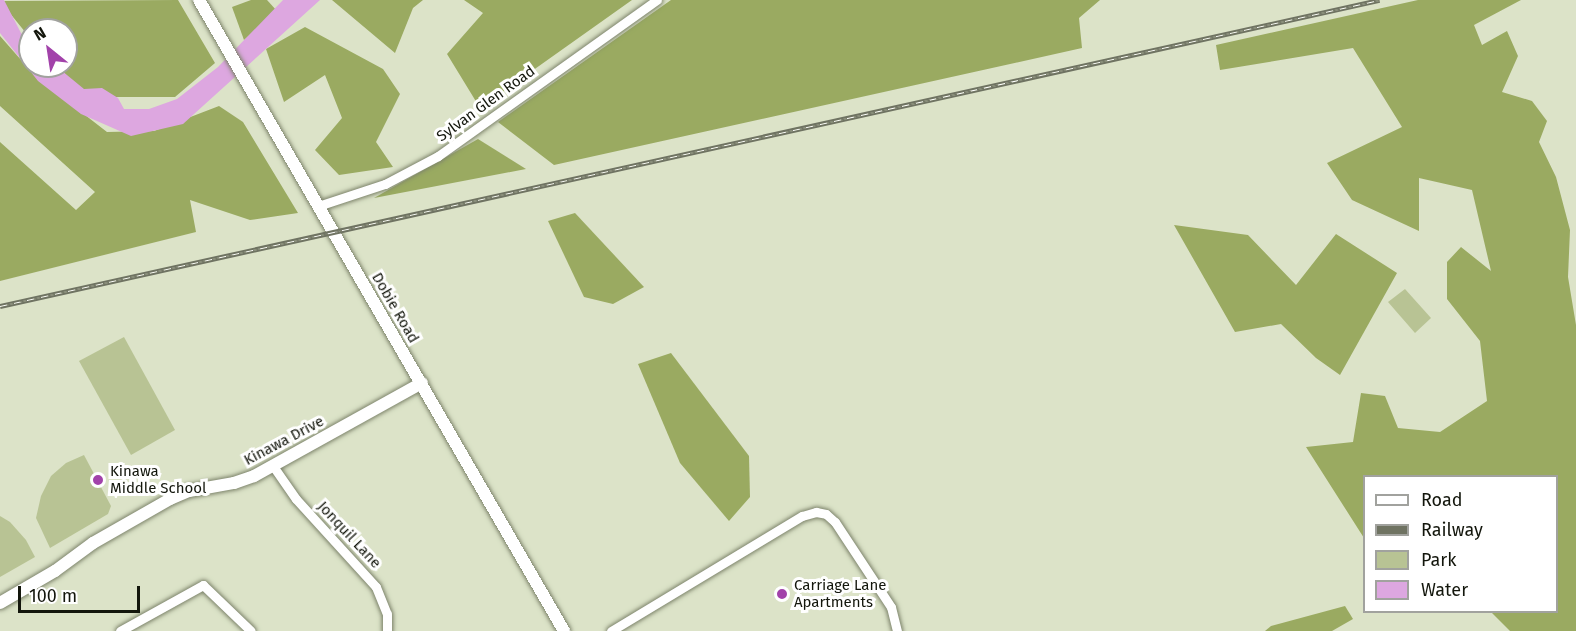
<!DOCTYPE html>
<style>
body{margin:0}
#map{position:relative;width:1576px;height:631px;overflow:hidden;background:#dce3c8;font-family:"Fira Sans",sans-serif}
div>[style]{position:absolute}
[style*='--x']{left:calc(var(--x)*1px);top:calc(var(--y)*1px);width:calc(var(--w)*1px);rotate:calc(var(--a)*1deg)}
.green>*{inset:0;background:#b8c394}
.forest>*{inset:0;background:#9aaa61}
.water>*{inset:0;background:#dda7e0}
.roads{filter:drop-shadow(0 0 2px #7d846b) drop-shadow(0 0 2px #7d846b)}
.minor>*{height:9px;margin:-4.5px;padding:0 4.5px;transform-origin:4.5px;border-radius:4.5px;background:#fff}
.tertiary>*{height:12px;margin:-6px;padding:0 6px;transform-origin:6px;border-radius:6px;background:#fff}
.rail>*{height:4.5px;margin-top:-2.25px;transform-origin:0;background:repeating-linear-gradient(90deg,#fff 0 7px,#6f7362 0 14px);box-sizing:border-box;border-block:2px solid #6f7362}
.dots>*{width:16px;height:16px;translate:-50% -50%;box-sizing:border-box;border:3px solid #fff;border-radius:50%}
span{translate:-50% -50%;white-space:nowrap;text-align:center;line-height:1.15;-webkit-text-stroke:6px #fff;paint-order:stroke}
.street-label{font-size:15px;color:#13160c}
.poi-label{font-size:15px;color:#13160c}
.left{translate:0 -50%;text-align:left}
.legend{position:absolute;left:1363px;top:475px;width:195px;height:138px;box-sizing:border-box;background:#fff;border:2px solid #a1a29e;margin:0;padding:8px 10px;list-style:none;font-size:18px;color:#13160c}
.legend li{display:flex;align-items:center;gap:12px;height:30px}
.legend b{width:30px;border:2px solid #a1a29e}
.north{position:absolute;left:18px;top:18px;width:60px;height:60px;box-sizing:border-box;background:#fff;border:2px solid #a1a29e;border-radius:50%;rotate:330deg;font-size:16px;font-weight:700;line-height:24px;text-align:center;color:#13160c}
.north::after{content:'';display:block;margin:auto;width:21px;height:27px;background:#a242aa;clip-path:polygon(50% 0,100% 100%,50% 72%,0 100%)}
.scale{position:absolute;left:18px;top:586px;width:122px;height:27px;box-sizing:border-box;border:3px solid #13160c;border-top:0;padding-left:8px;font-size:18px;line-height:21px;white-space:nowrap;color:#13160c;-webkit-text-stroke:4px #fff;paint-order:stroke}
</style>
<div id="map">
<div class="green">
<div style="clip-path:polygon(1405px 289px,1431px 318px,1415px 333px,1388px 302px)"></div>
<div style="clip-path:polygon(124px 337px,175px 430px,131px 455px,79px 361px)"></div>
<div style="clip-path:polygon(84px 455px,111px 506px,108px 514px,50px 548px,36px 518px,41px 496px,51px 476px,66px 463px)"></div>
<div style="clip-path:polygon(0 516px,10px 522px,26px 540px,35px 557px,0 577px)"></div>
</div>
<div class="forest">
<div style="clip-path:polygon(178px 0,215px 63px,175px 97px,87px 97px,57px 66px,66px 66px,66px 30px,30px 30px,30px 38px,0 1px)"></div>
<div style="clip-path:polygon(251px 0,267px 0,277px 11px,244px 40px,232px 7px)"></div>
<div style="clip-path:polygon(332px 0,423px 0,413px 8px,395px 53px)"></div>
<div style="clip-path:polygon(464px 0,632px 0,480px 108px,447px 54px,483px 13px)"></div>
<div style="clip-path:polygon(671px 0,1100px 0,1079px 18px,1082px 48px,554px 165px,498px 122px)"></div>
<div style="clip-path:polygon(1418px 0,1521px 0,1474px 25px,1482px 45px,1507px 31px,1518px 56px,1502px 92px,1532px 101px,1547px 121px,1539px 142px,1556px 177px,1570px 230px,1568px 277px,1576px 325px,1576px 631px,1510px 631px,1491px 612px,1556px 612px,1556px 476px,1364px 476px,1364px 538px,1306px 447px,1353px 442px,1361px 393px,1385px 396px,1398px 428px,1440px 432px,1487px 401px,1480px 341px,1447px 299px,1447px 262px,1461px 247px,1491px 271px,1472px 190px,1419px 178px,1419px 231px,1352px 200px,1327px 163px,1402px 127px,1353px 48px,1220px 70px,1216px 45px)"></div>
<div style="clip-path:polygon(305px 27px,383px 69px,400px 94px,376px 142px,393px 167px,339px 175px,315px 150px,342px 118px,325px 75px,284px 102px,266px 49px)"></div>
<div style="clip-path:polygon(0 36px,36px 77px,107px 132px,154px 131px,219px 106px,243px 122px,298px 213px,250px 220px,190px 200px,196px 232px,0 281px,0 142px,76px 210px,95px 192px,0 106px)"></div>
<div style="clip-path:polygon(478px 139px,526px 169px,374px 198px)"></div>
<div style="clip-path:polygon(575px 213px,644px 287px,613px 304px,584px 297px,548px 221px)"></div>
<div style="clip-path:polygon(1174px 225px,1248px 235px,1296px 285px,1336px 234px,1397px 273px,1340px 375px,1316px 358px,1281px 324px,1235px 332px)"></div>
<div style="clip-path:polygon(671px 353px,749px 456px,750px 497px,729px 521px,680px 463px,638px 364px)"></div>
<div style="clip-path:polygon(1345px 606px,1353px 619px,1332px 631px,1265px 631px,1271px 626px)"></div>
</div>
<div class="water">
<div style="clip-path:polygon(0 0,4px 0,21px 33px,30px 42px,30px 66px,56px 66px,84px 89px,102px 88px,118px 98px,124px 109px,149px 109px,177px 99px,218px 67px,283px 0,320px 0,183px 124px,131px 136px,81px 114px,38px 81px,0 33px)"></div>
</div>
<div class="roads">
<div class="minor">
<div style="--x:318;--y:206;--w:71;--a:-18.2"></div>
<div style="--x:385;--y:184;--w:60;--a:-27.8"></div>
<div style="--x:438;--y:156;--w:269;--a:-35.5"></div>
<div style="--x:273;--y:466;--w:40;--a:55.1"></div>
<div style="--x:296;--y:499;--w:119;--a:47.7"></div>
<div style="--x:376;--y:587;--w:29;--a:68"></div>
<div style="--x:387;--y:614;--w:17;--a:90"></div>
<div style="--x:120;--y:631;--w:95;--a:-29"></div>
<div style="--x:203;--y:585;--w:66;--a:43.8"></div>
<div style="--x:611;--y:631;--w:223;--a:-31.1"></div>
<div style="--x:802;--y:516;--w:15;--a:-16"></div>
<div style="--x:816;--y:512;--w:10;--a:11"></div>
<div style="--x:826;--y:514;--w:12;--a:42"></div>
<div style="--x:835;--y:522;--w:102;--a:56.6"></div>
<div style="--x:891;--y:607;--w:25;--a:76"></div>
</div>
<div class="tertiary">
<div style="--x:199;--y:0;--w:729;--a:59.95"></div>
<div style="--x:0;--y:603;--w:64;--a:-30.2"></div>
<div style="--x:55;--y:571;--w:47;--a:-36.4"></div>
<div style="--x:93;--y:543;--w:89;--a:-29.7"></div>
<div style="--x:170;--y:499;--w:21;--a:-23"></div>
<div style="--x:189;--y:491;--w:46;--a:-10.1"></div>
<div style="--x:234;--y:483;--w:21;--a:-19"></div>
<div style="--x:254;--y:476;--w:192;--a:-29"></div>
</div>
</div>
<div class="rail">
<div style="--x:0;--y:306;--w:1413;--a:-12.51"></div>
</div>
<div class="dots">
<div style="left:98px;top:480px;background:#a242aa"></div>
<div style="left:782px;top:594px;background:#a242aa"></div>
</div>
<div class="street-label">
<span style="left:486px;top:104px;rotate:-36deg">Sylvan Glen Road</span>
<span style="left:395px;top:308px;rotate:60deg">Dobie Road</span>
<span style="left:284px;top:441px;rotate:-28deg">Kinawa Drive</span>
<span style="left:349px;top:535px;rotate:47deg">Jonquil Lane</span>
</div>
<div class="poi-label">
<span class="left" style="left:110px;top:480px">Kinawa<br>Middle School</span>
<span class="left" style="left:794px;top:594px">Carriage Lane<br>Apartments</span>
</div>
<ul class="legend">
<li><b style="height:8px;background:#fff"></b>Road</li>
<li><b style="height:8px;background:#6f7362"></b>Railway</li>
<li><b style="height:16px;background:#b8c394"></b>Park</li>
<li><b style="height:16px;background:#dda7e0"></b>Water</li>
</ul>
<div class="north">N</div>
<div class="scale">100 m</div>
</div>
